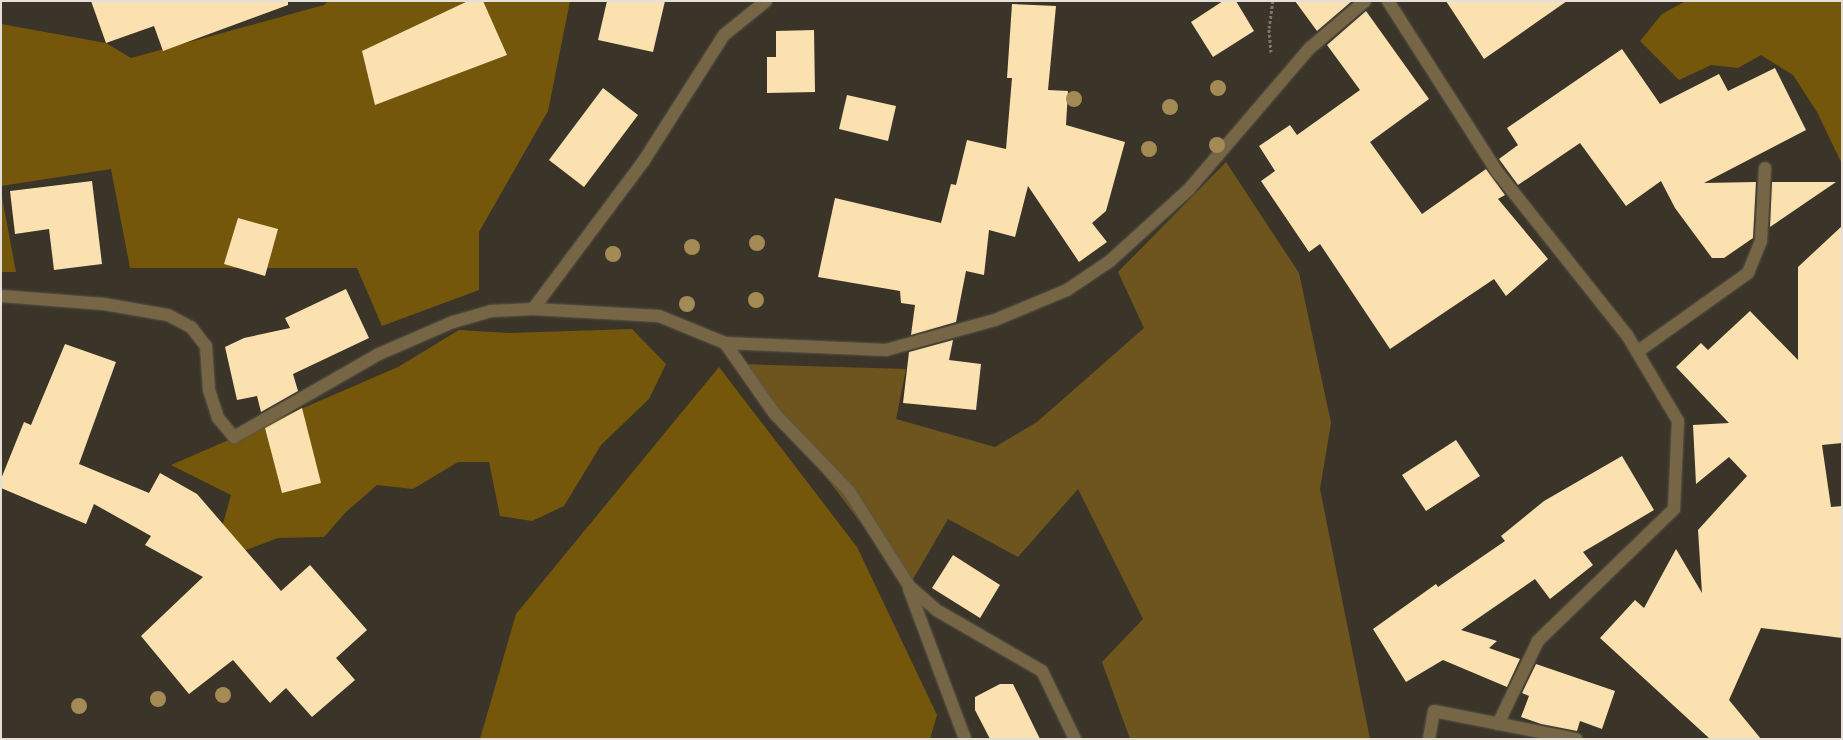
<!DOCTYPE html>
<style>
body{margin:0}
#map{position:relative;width:1843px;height:740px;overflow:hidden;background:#3b3529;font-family:Signika,sans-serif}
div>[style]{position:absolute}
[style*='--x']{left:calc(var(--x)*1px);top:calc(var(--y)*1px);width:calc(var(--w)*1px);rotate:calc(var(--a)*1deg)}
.green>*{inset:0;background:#6e551d}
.forest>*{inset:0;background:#74570a}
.building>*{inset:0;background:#fae1af}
.path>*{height:3px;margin-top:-1.5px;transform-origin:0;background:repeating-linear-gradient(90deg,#7d786e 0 2.5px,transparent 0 5px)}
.roads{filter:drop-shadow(0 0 1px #595448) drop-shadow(0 0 1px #595448)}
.service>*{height:12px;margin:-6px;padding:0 6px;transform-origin:6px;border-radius:6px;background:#776645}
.minor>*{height:12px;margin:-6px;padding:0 6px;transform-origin:6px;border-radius:6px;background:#776645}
.trees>*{width:16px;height:16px;margin:-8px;border-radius:50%;background:#a48a54}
span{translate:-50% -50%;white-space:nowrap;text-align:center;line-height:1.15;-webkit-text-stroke:5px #201d17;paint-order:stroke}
.frame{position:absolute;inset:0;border:2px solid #e4e0d8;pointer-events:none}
</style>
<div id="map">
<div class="green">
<div style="clip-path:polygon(1226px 162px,1299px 273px,1331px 423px,1320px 489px,1370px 739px,1130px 739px,1102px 662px,1143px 619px,1078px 489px,1018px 557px,948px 519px,909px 586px,740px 364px,906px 369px,896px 419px,995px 447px,1037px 422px,1144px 328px,1118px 272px)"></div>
</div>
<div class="forest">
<div style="clip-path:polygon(328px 1px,570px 1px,548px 111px,479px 232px,479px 290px,382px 326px,357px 268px,130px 268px,111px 169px,1px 186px,1px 24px,106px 43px,131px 58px,324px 5px)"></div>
<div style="clip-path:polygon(1686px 1px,1842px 1px,1842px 164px,1817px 112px,1793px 75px,1761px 55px,1738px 68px,1711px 65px,1679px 80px,1640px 41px,1662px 14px)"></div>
<div style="clip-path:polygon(1px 192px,16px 272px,1px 272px)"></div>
<div style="clip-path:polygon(632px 329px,666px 364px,649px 399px,601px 445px,564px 506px,532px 521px,500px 516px,489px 462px,458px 462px,413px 489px,377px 485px,346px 512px,324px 537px,278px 538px,212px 563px,231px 495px,171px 465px,398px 367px,459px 330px,509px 333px)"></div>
<div style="clip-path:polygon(719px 367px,857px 547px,937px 715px,930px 739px,480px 739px,516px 614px)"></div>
</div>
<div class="building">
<div style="clip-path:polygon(91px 1px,288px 1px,288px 5px,163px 51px,154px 26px,106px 43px)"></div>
<div style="clip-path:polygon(468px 1px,483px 1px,507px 55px,375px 105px,362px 51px)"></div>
<div style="clip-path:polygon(607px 1px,665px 1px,653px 52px,598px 40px)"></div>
<div style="clip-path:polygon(1223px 1px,1236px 1px,1254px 31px,1213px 57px,1191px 22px)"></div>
<div style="clip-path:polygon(1295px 1px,1352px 1px,1317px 31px)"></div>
<div style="clip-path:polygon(1446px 1px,1567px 1px,1484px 59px)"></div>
<div style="clip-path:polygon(1012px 4px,1056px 6px,1048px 90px,1068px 91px,1066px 125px,1125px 142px,1106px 211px,1092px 223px,1107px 242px,1079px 262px,1028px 186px,1015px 237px,989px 230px,984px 275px,966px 271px,956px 322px,911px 335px,915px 305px,901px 303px,900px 291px,818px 277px,835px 198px,941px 223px,951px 184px,956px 185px,967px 140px,1006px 149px,1012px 78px,1007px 78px)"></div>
<div style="clip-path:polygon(1366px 11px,1429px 99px,1370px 142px,1422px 214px,1486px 169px,1505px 195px,1498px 199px,1548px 259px,1506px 296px,1494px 279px,1390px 349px,1320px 244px,1309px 252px,1261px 181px,1275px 171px,1259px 146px,1290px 125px,1297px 135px,1360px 90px,1327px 45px)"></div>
<div style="clip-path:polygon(814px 30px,815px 92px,767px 93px,767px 57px,776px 57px,776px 31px)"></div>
<div style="clip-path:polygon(1622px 49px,1660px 104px,1719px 74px,1728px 91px,1775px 68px,1806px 130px,1704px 183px,1756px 182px,1753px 238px,1724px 258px,1712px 258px,1675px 208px,1661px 181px,1626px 206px,1580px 143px,1518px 185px,1499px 159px,1518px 145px,1507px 128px)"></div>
<div style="clip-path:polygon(603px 88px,638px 115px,584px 187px,549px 160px)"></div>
<div style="clip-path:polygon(847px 95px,896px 106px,888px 141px,839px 129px)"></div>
<div style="clip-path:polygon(92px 181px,102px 264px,54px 270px,49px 229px,15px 234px,10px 191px)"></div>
<div style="clip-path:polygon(1772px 182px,1836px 182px,1770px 227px)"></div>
<div style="clip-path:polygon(238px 218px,278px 229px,265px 276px,224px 264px)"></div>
<div style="clip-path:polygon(1842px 226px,1842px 443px,1822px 445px,1831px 507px,1842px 506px,1842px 638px,1761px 628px,1729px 700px,1761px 739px,1710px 739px,1600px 638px,1635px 600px,1644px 608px,1676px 549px,1702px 593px,1698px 530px,1747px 476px,1729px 457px,1696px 484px,1693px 425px,1729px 423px,1676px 367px,1701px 343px,1708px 350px,1750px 311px,1798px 360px,1798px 267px)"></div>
<div style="clip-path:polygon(346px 289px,369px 338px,293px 374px,298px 391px,261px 412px,257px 396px,237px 400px,225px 347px,244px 338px,290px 328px,285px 318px)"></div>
<div style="clip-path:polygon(953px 340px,949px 360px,981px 364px,976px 410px,903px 403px,909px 352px)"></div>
<div style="clip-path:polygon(65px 344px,116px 362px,79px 464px,149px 493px,160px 473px,197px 494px,281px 591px,310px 565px,367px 630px,336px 658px,355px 680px,312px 717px,286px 688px,270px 703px,233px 660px,189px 694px,141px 636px,203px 577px,145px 545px,151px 536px,94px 504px,86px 524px,1px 488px,1px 479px,24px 422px,31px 425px)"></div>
<div style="clip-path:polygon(302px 408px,321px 483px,282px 493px,265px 428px)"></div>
<div style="clip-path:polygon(1456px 440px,1480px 476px,1426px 511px,1402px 475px)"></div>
<div style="clip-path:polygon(1622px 456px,1654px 510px,1583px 552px,1593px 565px,1550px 599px,1535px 579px,1461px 630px,1497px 641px,1489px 648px,1520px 659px,1507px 687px,1443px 660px,1406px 682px,1373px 629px,1436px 584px,1438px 587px,1505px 541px,1501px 536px,1544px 501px)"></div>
<div style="clip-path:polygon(953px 555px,1000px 585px,980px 618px,932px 588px)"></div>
<div style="clip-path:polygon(1536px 664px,1615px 691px,1602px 729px,1580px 721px,1577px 731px,1541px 724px,1521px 717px,1529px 696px,1522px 693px)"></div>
<div style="clip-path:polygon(1000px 684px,1013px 684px,1040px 739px,990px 739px,975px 710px,975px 697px)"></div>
</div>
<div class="path">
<div style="--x:1271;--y:52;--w:24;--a:-95"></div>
<div style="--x:1269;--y:28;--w:27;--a:-82"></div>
</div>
<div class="roads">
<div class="service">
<div style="--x:1498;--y:724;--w:92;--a:-64.3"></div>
<div style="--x:1429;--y:739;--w:28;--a:-80"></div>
<div style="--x:1434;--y:711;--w:145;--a:11.2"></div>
</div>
<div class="minor">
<div style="--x:1388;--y:1;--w:204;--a:57.4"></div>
<div style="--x:1498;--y:173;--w:207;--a:51.5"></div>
<div style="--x:1627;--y:335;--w:100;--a:59.3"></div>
<div style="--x:1678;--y:421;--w:88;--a:92.6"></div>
<div style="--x:1674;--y:509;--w:190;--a:135.9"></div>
<div style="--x:1;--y:296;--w:103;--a:4.4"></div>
<div style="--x:104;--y:304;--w:65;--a:9.8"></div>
<div style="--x:168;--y:315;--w:26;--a:28"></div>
<div style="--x:191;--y:327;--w:24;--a:52"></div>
<div style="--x:206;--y:346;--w:44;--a:86.1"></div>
<div style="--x:209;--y:390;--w:29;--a:72"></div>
<div style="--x:218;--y:418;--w:25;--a:50"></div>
<div style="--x:234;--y:437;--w:167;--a:-29.8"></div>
<div style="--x:379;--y:354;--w:81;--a:-23.4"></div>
<div style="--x:453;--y:322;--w:40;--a:-16"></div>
<div style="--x:491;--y:311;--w:42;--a:-2.7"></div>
<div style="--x:533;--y:309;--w:126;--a:3.2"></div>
<div style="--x:659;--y:316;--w:71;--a:22.2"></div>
<div style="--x:725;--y:343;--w:161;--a:2.5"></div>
<div style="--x:886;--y:350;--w:113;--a:-15.4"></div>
<div style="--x:995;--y:320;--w:78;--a:-22.6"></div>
<div style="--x:1067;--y:290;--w:52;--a:-34"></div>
<div style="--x:1110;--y:261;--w:107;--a:-42.3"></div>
<div style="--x:1189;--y:189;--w:186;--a:-49.4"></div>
<div style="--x:1310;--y:48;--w:72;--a:-40.5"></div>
<div style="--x:533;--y:309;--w:184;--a:-53.2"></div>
<div style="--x:643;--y:162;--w:151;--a:-57.5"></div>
<div style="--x:724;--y:35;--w:54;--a:-39"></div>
<div style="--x:725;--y:343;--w:85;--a:55"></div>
<div style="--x:774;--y:413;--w:108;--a:46.1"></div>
<div style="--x:849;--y:491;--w:112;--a:57.7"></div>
<div style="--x:909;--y:586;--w:38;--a:41"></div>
<div style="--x:938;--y:611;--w:120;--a:30"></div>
<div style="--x:1042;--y:671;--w:76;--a:64.1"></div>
<div style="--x:1637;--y:352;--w:136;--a:-35.4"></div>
<div style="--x:1748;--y:273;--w:35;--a:-68"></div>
<div style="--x:1761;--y:240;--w:72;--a:-86.8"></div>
<div style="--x:909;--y:589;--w:160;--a:69.5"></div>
</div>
</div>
<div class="trees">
<div style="left:1218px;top:88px"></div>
<div style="left:1074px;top:99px"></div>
<div style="left:1170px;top:107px"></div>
<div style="left:1217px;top:145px"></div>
<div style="left:1149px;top:149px"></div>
<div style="left:757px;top:243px"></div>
<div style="left:692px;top:247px"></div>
<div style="left:613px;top:254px"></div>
<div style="left:756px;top:300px"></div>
<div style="left:687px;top:304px"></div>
<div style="left:223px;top:695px"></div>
<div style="left:158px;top:699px"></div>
<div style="left:79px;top:706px"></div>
</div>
<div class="frame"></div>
</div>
